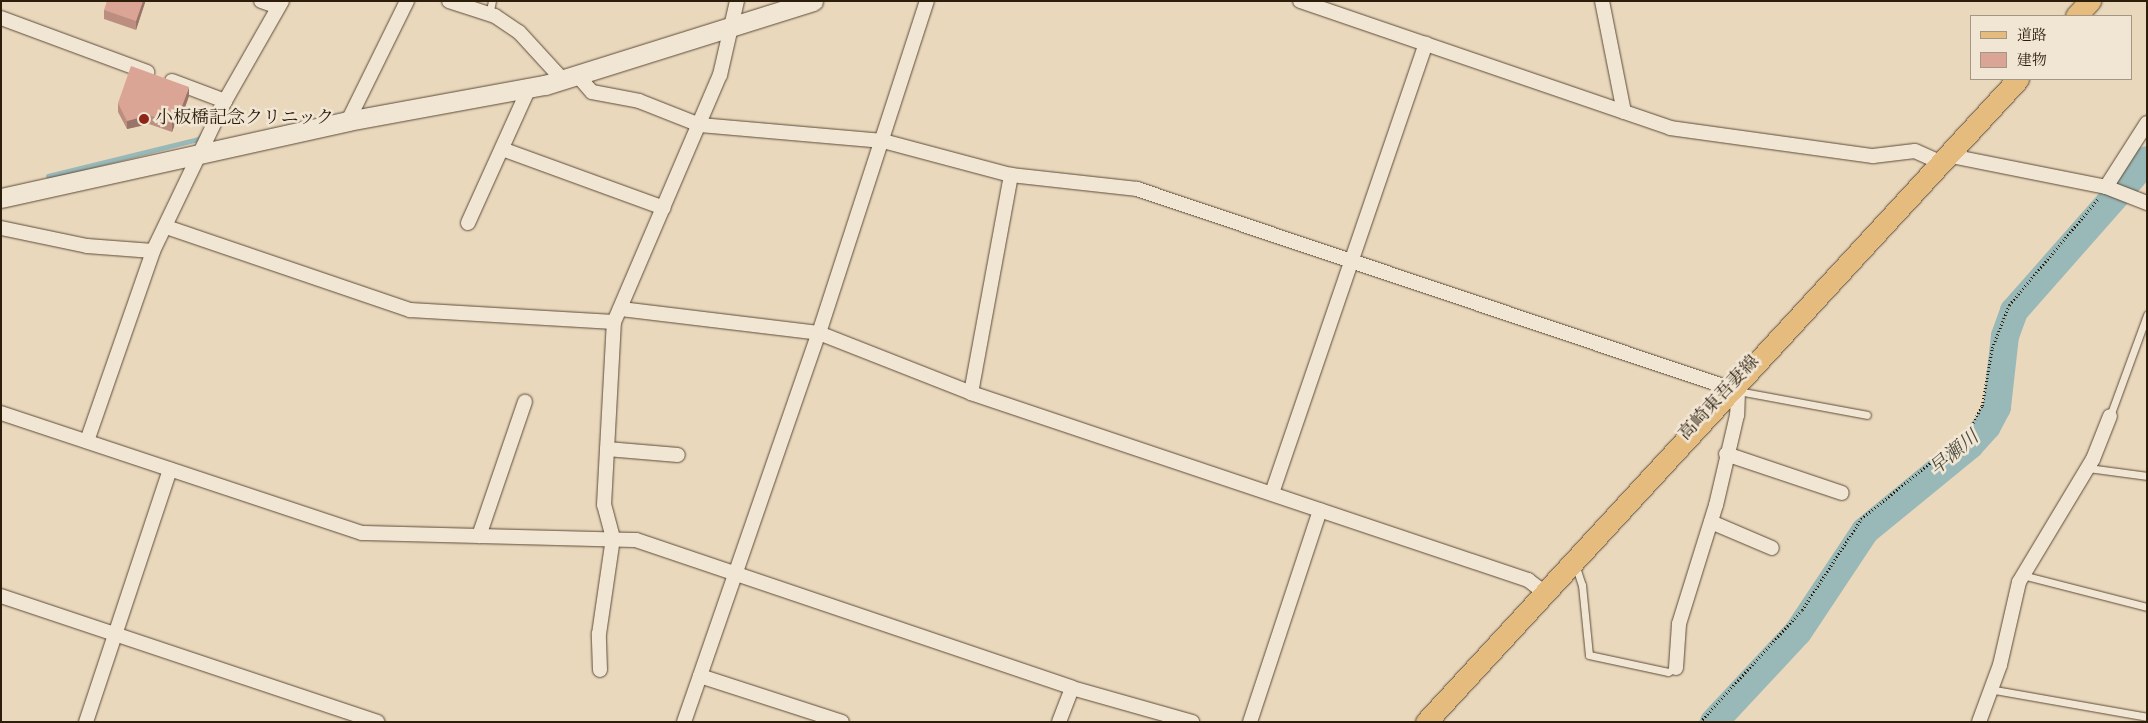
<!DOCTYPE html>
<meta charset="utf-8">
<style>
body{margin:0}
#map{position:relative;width:2148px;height:723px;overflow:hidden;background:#ead8bd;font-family:Vollkorn,"Noto Serif JP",serif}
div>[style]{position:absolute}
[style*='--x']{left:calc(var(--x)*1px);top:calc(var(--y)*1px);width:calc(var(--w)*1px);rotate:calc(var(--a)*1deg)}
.stream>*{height:4.5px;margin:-2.25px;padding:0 2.25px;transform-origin:2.25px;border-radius:2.25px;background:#99b8b8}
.river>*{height:28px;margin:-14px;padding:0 14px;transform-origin:14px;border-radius:14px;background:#99b8b8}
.path>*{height:2.5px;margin-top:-1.25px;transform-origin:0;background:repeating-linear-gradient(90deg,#2d1d0b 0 1px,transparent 0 3.5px)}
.roads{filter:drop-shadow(0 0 1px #5c4c38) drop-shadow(0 0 1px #5c4c38)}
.lane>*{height:7px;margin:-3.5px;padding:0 3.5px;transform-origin:3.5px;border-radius:3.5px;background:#f1e6d4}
.street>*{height:14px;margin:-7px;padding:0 7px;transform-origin:7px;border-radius:7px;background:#f1e6d4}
.secondary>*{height:19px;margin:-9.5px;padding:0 9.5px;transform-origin:9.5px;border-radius:9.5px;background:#f1e6d4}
.primary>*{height:21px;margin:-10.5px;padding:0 10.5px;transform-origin:10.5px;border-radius:10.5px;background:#e5bc7e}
.wall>*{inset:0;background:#bc8e80}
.shaded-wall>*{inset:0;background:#997468}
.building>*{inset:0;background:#dba595}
.dots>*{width:14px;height:14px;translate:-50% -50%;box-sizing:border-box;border:2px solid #f1e6d4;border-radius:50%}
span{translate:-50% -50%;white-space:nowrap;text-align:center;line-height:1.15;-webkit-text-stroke:5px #f1e6d4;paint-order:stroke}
.poi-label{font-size:18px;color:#2d1d0b}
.left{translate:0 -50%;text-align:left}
.street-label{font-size:18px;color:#2d1d0b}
.water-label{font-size:19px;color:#4d4c3f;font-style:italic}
.frame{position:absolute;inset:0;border:2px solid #2d1d0b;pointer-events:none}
.legend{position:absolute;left:1970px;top:15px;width:162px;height:65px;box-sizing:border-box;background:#f1e6d4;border:1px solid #a39684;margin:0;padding:6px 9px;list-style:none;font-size:15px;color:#2d1d0b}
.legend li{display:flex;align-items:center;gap:10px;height:25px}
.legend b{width:25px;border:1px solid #a39684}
</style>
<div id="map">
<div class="stream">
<div style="--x:48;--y:176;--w:155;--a:-13.8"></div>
<div style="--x:199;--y:139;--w:5;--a:-53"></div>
</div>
<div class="river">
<div style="--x:1714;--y:722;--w:123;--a:-47"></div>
<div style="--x:1798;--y:632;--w:121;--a:-56.4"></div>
<div style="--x:1865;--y:531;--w:136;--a:-39.3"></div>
<div style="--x:1970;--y:445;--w:25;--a:-48"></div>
<div style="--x:1987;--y:426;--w:21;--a:-62"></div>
<div style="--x:1997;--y:407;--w:71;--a:-83.6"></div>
<div style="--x:2005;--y:336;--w:27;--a:-70"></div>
<div style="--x:2014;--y:311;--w:201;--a:-48.6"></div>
</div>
<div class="path">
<div style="--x:1700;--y:722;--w:151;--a:-47.7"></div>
<div style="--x:1802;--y:610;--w:108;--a:-57"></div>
<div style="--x:1861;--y:519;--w:138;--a:-39.1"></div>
<div style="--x:1968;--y:432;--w:30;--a:-62"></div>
<div style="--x:1982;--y:406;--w:59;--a:-80.2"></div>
<div style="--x:1992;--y:348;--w:46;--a:-68.4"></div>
<div style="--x:2009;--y:305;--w:138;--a:-50"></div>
</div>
<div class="roads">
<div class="lane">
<div style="--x:489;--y:15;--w:14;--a:-78"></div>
<div style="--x:1738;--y:391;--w:131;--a:10.5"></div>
<div style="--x:2110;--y:416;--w:108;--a:-69.9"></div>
<div style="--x:2088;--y:468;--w:60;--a:7.7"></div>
<div style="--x:1575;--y:564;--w:22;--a:72"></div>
<div style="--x:1582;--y:585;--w:70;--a:84.3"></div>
<div style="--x:1589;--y:655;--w:81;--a:12.1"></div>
<div style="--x:1668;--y:672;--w:9;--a:-27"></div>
<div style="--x:2026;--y:576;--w:125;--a:14.4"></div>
<div style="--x:1989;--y:689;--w:160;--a:10"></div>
</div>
<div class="street">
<div style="--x:261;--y:1;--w:18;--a:19"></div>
<div style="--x:449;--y:1;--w:48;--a:18.1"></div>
<div style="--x:495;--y:16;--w:29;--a:34"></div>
<div style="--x:519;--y:32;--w:64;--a:47.5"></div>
<div style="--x:1300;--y:1;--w:391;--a:18.9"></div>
<div style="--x:1670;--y:128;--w:205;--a:7.9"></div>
<div style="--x:1873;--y:156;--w:42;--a:-6.8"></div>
<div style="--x:1915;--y:151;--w:27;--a:24"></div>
<div style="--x:1602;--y:1;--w:113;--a:78.8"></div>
<div style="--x:1;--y:18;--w:156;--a:20.3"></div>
<div style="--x:578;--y:76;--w:21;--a:49"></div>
<div style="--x:592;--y:92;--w:48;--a:10.8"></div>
<div style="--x:639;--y:101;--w:66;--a:21.5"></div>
<div style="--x:700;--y:125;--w:184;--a:5"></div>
<div style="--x:883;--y:141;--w:132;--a:14.9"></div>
<div style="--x:1011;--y:175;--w:127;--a:6.3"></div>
<div style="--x:1137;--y:189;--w:634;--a:18.58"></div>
<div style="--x:1738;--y:391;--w:24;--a:92"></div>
<div style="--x:1737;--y:415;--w:92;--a:103.1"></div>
<div style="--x:1716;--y:505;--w:125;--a:107.3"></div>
<div style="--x:1679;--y:624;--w:44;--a:93.9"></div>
<div style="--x:172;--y:81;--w:57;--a:20.7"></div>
<div style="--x:348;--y:121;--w:134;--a:-63.8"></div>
<div style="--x:502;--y:149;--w:172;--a:20"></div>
<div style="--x:1946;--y:155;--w:163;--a:11.3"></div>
<div style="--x:2106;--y:187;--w:44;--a:21.3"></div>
<div style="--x:2106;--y:187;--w:76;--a:-57.4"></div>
<div style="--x:468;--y:223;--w:148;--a:-65.7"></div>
<div style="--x:166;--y:227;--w:258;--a:18.8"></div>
<div style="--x:410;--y:310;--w:204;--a:3.4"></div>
<div style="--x:1;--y:228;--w:88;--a:11.8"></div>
<div style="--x:87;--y:246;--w:66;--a:4.3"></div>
<div style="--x:621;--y:309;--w:199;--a:6.9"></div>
<div style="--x:819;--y:333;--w:163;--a:21.5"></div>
<div style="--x:971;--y:393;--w:588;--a:18.56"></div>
<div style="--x:1528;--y:580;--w:20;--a:37"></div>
<div style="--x:971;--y:393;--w:222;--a:-79.6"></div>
<div style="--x:1;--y:413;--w:380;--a:18.4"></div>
<div style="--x:362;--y:533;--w:274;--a:1.5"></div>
<div style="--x:636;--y:540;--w:460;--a:18.7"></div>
<div style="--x:1072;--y:688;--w:125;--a:15.8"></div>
<div style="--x:87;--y:441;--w:201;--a:-70.8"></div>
<div style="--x:153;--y:251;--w:166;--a:-64.4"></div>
<div style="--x:225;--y:101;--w:115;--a:-60.3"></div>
<div style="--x:607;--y:449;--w:71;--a:4.8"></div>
<div style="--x:1726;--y:454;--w:122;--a:18.6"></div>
<div style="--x:1272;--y:493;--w:475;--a:-71.1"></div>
<div style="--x:1711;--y:522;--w:66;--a:23.1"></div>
<div style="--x:479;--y:536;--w:142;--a:-71.1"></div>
<div style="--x:1;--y:596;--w:397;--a:18.5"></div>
<div style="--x:600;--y:670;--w:36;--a:-92"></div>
<div style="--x:599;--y:634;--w:97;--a:-81.7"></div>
<div style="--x:613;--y:538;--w:34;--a:-105"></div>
<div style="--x:604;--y:505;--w:183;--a:-86.9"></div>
<div style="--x:614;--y:322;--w:269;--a:-66.8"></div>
<div style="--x:720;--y:75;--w:76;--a:-77.1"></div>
<div style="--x:700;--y:676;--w:149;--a:17.9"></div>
<div style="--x:86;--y:722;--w:266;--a:-71.6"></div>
<div style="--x:684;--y:722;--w:412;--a:-70.9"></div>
<div style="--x:819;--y:333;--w:349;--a:-72"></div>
<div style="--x:1059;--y:722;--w:36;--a:-69"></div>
<div style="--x:1250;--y:722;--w:223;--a:-71.7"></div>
<div style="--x:1979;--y:722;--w:61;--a:-69.8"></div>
<div style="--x:2000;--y:665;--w:85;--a:-77.1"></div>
<div style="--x:2019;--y:582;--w:144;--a:-59"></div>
<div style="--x:2093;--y:459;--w:46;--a:-68.4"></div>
</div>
<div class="secondary">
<div style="--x:1;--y:198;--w:355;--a:-12.5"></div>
<div style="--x:348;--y:121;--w:200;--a:-10.4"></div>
<div style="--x:545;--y:85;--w:281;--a:-17.4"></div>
</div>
<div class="primary">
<div style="--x:2076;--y:16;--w:21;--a:-47"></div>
<div style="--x:1426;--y:722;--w:874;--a:-47.36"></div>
</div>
</div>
<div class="wall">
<div style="clip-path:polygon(145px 1px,136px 30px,104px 19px,104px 10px)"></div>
<div style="clip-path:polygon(189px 96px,180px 121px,177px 119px,172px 132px,149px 124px,127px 129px,118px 112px,118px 103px)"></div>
</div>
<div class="shaded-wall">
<div style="clip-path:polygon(143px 1px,145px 1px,145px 3px,136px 30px,136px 21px)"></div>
<div style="clip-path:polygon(189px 87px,189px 96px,180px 121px,180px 112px)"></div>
<div style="clip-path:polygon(177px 111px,177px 119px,172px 132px,172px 123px)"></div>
<div style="clip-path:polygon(149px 115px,149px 124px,127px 129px,127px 121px)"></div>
</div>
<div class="building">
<div style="clip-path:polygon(107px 1px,143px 1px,136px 21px,104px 10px)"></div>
<div style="clip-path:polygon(131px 66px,189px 87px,180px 112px,177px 111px,172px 123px,149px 115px,127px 121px,118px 103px)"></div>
</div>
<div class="dots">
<div style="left:144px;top:119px;background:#8f2418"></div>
</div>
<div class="poi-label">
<span class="left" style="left:155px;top:119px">小板橋記念クリニック</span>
</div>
<div class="street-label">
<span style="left:1720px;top:399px;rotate:-47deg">高崎東吾妻線</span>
</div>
<div class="water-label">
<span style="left:1955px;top:454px;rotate:-40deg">早瀬川</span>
</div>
<div class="frame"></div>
<ul class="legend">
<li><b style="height:6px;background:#e5bc7e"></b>道路</li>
<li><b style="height:14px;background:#dba595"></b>建物</li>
</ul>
</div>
